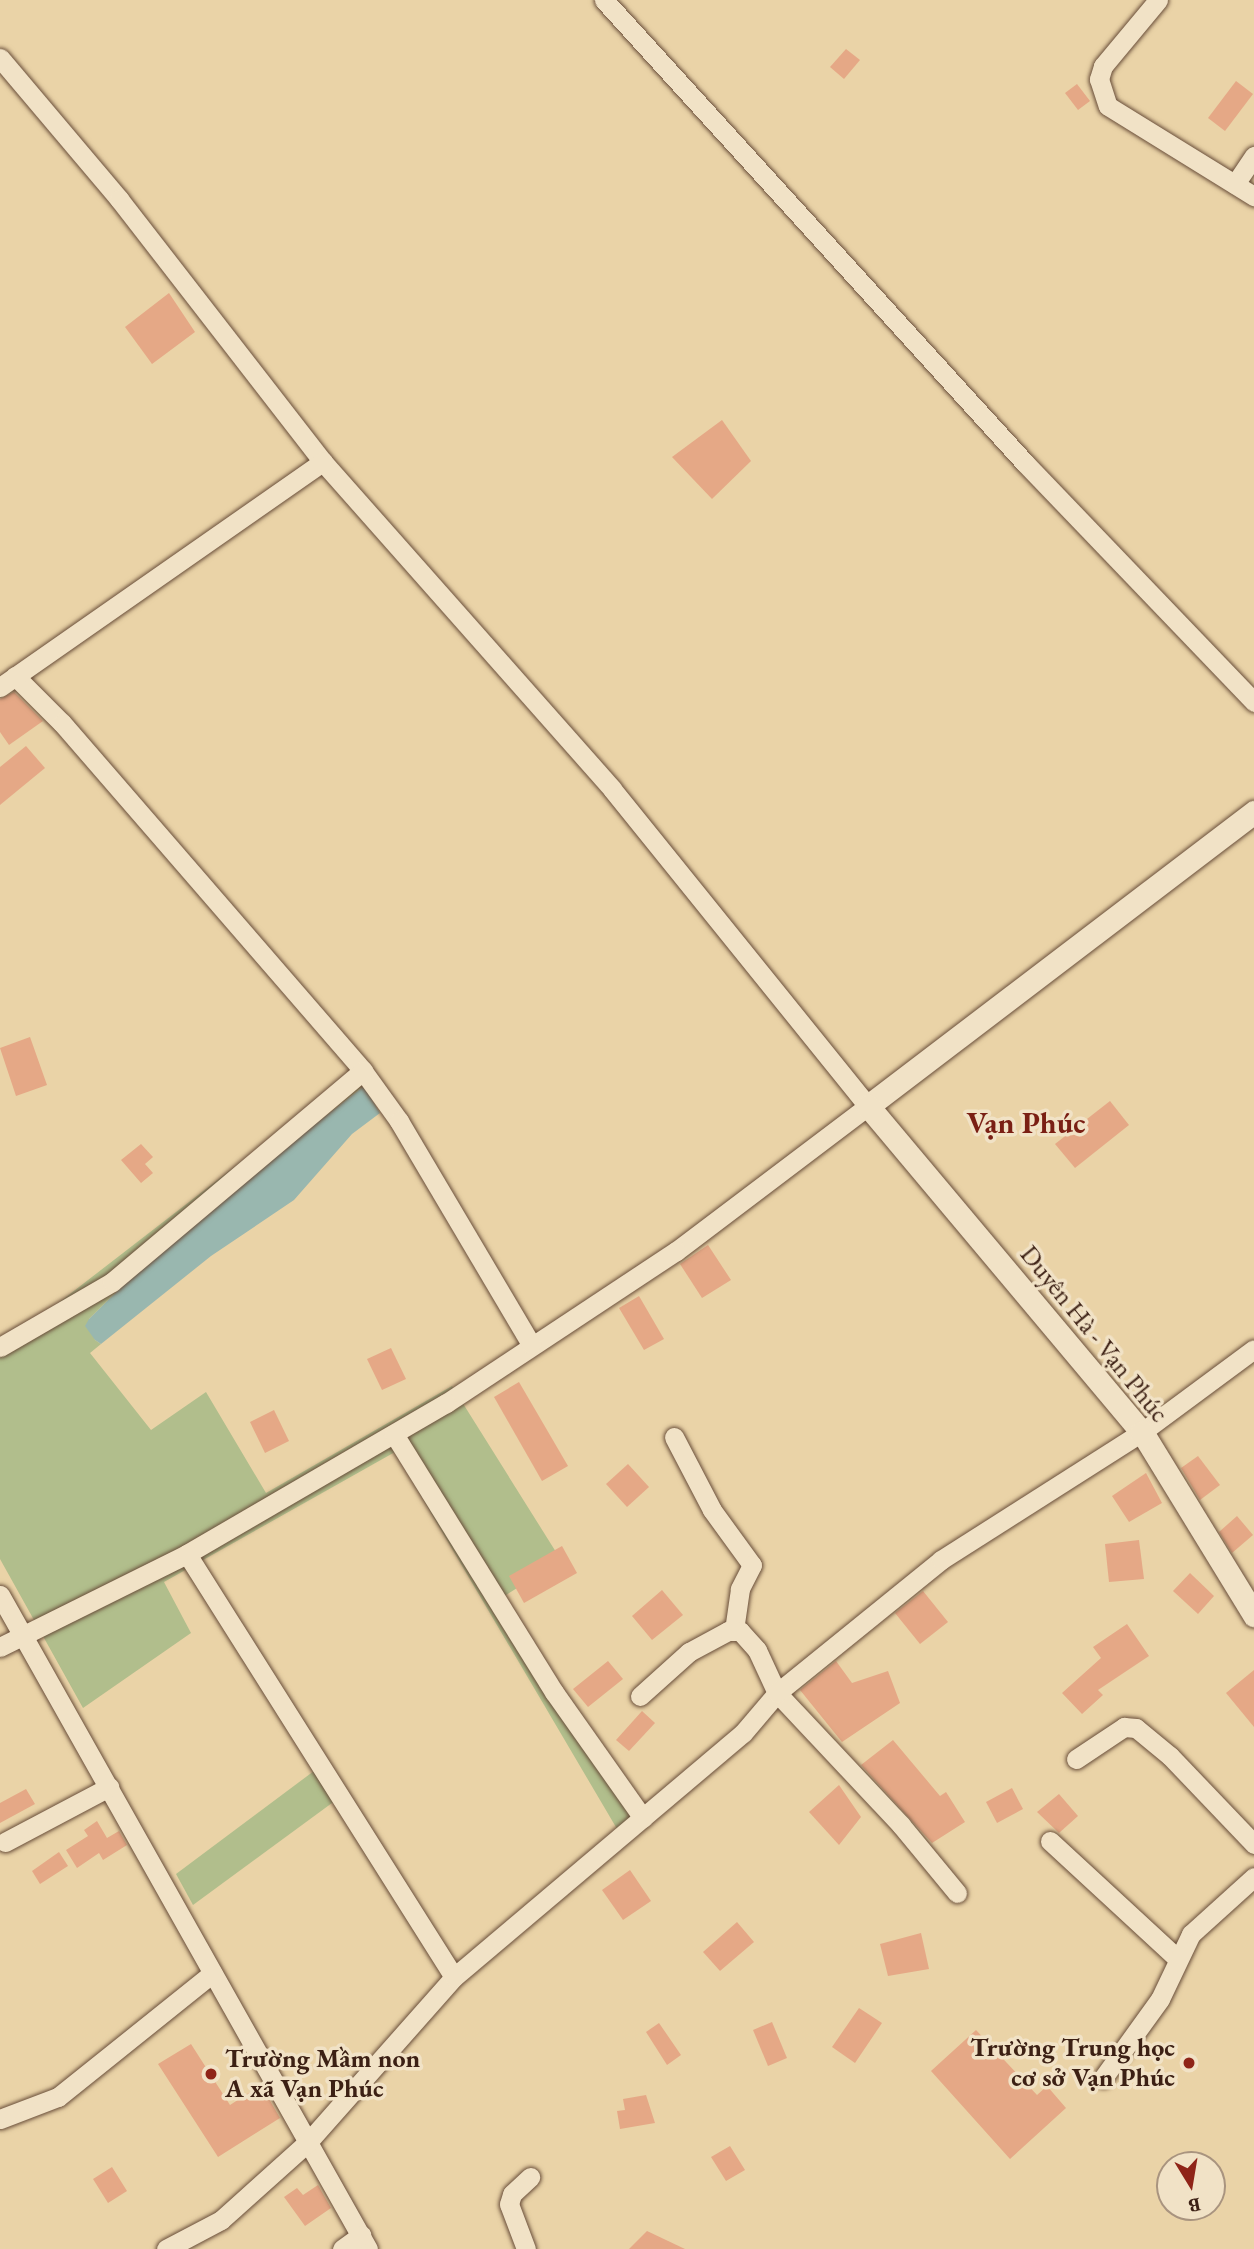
<!DOCTYPE html>
<meta charset="utf-8">
<style>
body{margin:0}
#map{position:relative;width:1254px;height:2249px;overflow:hidden;background:#ead3a7;font-family:"EB Garamond",serif}
div>[style]{position:absolute}
[style*='--x']{left:calc(var(--x)*1px);top:calc(var(--y)*1px);width:calc(var(--w)*1px);rotate:calc(var(--a)*1deg)}
.green>*{inset:0;background:#b1be8c}
.water>*{inset:0;background:#99b7af}
.building>*{inset:0;background:#e5a886}
.roads{filter:drop-shadow(0 0 2px #684d39) drop-shadow(0 0 2px #684d39)}
.minor>*{height:19px;margin:-9.5px;padding:0 9.5px;transform-origin:9.5px;border-radius:9.5px;background:#f1e2c6}
.tertiary>*{height:23px;margin:-11.5px;padding:0 11.5px;transform-origin:11.5px;border-radius:11.5px;background:#f1e2c6}
.dots>*{width:19px;height:19px;translate:-50% -50%;box-sizing:border-box;border:4px solid #f1e2c6;border-radius:50%}
span{translate:-50% -50%;white-space:nowrap;text-align:center;line-height:1.15;-webkit-text-stroke:7px #f1e2c6;paint-order:stroke}
.street-label{font-size:26px;color:#3c2014}
.poi-label{font-size:26px;color:#3c2014;font-weight:700}
.right{translate:-100% -50%;text-align:right}
.left{translate:0 -50%;text-align:left}
.quarter-label{font-size:30px;color:#7a1f14;font-weight:700}
.north{position:absolute;left:1156px;top:2151px;width:70px;height:70px;box-sizing:border-box;background:#f1e2c6;border:2px solid #a9947f;border-radius:50%;rotate:169deg;font-size:19px;font-weight:700;line-height:28px;text-align:center;color:#3c2014}
.north::after{content:'';display:block;margin:auto;width:24px;height:32px;background:#8f2418;clip-path:polygon(50% 0,100% 100%,50% 72%,0 100%)}
</style>
<div id="map">
<div class="green">
<div style="clip-path:polygon(360px 1070px,364px 1086px,178px 1231px,89px 1319px,95px 1340px,101px 1344px,90px 1353px,151px 1430px,206px 1392px,266px 1493px,452px 1386px,561px 1560px,503px 1597px,635px 1822px,620px 1834px,395px 1452px,164px 1582px,191px 1633px,83px 1708px,0 1559px,0 1348px)"></div>
<div style="clip-path:polygon(326px 1762px,347px 1792px,193px 1905px,176px 1874px)"></div>
</div>
<div class="water">
<div style="clip-path:polygon(364px 1086px,380px 1113px,352px 1134px,294px 1200px,211px 1256px,101px 1344px,95px 1340px,85px 1326px,89px 1319px,178px 1231px)"></div>
</div>
<div class="building">
<div style="clip-path:polygon(846px 49px,860px 60px,844px 79px,830px 67px)"></div>
<div style="clip-path:polygon(1236px 81px,1253px 94px,1225px 131px,1208px 118px)"></div>
<div style="clip-path:polygon(1077px 84px,1090px 101px,1078px 110px,1065px 93px)"></div>
<div style="clip-path:polygon(169px 293px,195px 332px,152px 364px,125px 327px)"></div>
<div style="clip-path:polygon(722px 420px,751px 461px,712px 499px,672px 457px)"></div>
<div style="clip-path:polygon(14px 692px,43px 721px,9px 745px,0 732px,0 699px)"></div>
<div style="clip-path:polygon(26px 746px,45px 768px,0 805px,0 767px)"></div>
<div style="clip-path:polygon(30px 1037px,47px 1085px,16px 1096px,0 1048px)"></div>
<div style="clip-path:polygon(1110px 1101px,1129px 1125px,1075px 1168px,1055px 1144px)"></div>
<div style="clip-path:polygon(141px 1144px,153px 1157px,145px 1164px,153px 1173px,141px 1183px,121px 1160px)"></div>
<div style="clip-path:polygon(708px 1245px,731px 1280px,702px 1298px,680px 1264px)"></div>
<div style="clip-path:polygon(639px 1296px,664px 1339px,644px 1350px,619px 1308px)"></div>
<div style="clip-path:polygon(391px 1348px,406px 1379px,382px 1390px,367px 1359px)"></div>
<div style="clip-path:polygon(519px 1382px,568px 1466px,542px 1481px,494px 1397px)"></div>
<div style="clip-path:polygon(274px 1410px,289px 1441px,265px 1453px,250px 1422px)"></div>
<div style="clip-path:polygon(1198px 1456px,1220px 1485px,1200px 1500px,1181px 1468px)"></div>
<div style="clip-path:polygon(628px 1464px,649px 1487px,627px 1507px,606px 1484px)"></div>
<div style="clip-path:polygon(1146px 1473px,1162px 1503px,1129px 1522px,1112px 1496px)"></div>
<div style="clip-path:polygon(1237px 1516px,1253px 1535px,1232px 1553px,1219px 1532px)"></div>
<div style="clip-path:polygon(1139px 1540px,1144px 1579px,1109px 1582px,1105px 1544px)"></div>
<div style="clip-path:polygon(562px 1546px,577px 1573px,524px 1603px,509px 1576px)"></div>
<div style="clip-path:polygon(1190px 1573px,1214px 1596px,1198px 1614px,1173px 1591px)"></div>
<div style="clip-path:polygon(662px 1590px,683px 1615px,652px 1640px,632px 1616px)"></div>
<div style="clip-path:polygon(923px 1591px,948px 1622px,920px 1644px,895px 1613px)"></div>
<div style="clip-path:polygon(1127px 1624px,1149px 1656px,1098px 1690px,1103px 1695px,1082px 1714px,1062px 1693px,1101px 1658px,1093px 1647px)"></div>
<div style="clip-path:polygon(608px 1661px,623px 1679px,588px 1707px,573px 1689px)"></div>
<div style="clip-path:polygon(836px 1661px,852px 1683px,888px 1671px,900px 1703px,842px 1742px,800px 1690px)"></div>
<div style="clip-path:polygon(1254px 1670px,1254px 1727px,1226px 1693px)"></div>
<div style="clip-path:polygon(642px 1711px,655px 1723px,629px 1751px,616px 1740px)"></div>
<div style="clip-path:polygon(893px 1740px,940px 1796px,946px 1792px,965px 1822px,932px 1843px,861px 1765px)"></div>
<div style="clip-path:polygon(839px 1785px,861px 1817px,839px 1845px,809px 1812px)"></div>
<div style="clip-path:polygon(1012px 1788px,1023px 1809px,997px 1823px,986px 1802px)"></div>
<div style="clip-path:polygon(26px 1789px,35px 1804px,0 1823px,0 1803px)"></div>
<div style="clip-path:polygon(1059px 1794px,1078px 1816px,1059px 1833px,1037px 1812px)"></div>
<div style="clip-path:polygon(97px 1821px,107px 1838px,119px 1831px,127px 1845px,103px 1860px,99px 1853px,77px 1868px,66px 1850px,88px 1836px,84px 1830px)"></div>
<div style="clip-path:polygon(59px 1852px,68px 1866px,40px 1884px,32px 1871px)"></div>
<div style="clip-path:polygon(630px 1870px,651px 1901px,623px 1920px,602px 1890px)"></div>
<div style="clip-path:polygon(737px 1922px,754px 1942px,720px 1971px,703px 1952px)"></div>
<div style="clip-path:polygon(921px 1933px,929px 1969px,888px 1976px,880px 1944px)"></div>
<div style="clip-path:polygon(859px 2008px,882px 2023px,855px 2063px,832px 2047px)"></div>
<div style="clip-path:polygon(772px 2022px,787px 2058px,768px 2066px,753px 2030px)"></div>
<div style="clip-path:polygon(659px 2023px,681px 2055px,667px 2065px,646px 2032px)"></div>
<div style="clip-path:polygon(976px 2030px,1037px 2095px,1047px 2086px,1066px 2108px,1010px 2159px,931px 2071px)"></div>
<div style="clip-path:polygon(191px 2044px,230px 2105px,261px 2085px,280px 2118px,218px 2157px,158px 2064px)"></div>
<div style="clip-path:polygon(646px 2095px,655px 2123px,620px 2129px,617px 2111px,625px 2110px,623px 2099px)"></div>
<div style="clip-path:polygon(730px 2146px,745px 2170px,726px 2181px,711px 2157px)"></div>
<div style="clip-path:polygon(112px 2167px,127px 2191px,108px 2203px,93px 2179px)"></div>
<div style="clip-path:polygon(318px 2185px,331px 2208px,305px 2226px,284px 2197px,297px 2188px,303px 2195px)"></div>
<div style="clip-path:polygon(647px 2231px,685px 2249px,629px 2249px)"></div>
</div>
<div class="roads">
<div class="minor">
<div style="--x:604;--y:0;--w:626;--a:47.72"></div>
<div style="--x:1025;--y:463;--w:331;--a:46.2"></div>
<div style="--x:1158;--y:0;--w:86;--a:129.8"></div>
<div style="--x:1103;--y:66;--w:14;--a:107"></div>
<div style="--x:1099;--y:79;--w:28;--a:72"></div>
<div style="--x:1108;--y:106;--w:172;--a:31.7"></div>
<div style="--x:0;--y:58;--w:185;--a:49.8"></div>
<div style="--x:119;--y:199;--w:333;--a:52.2"></div>
<div style="--x:323;--y:462;--w:436;--a:48.5"></div>
<div style="--x:612;--y:789;--w:407;--a:51.1"></div>
<div style="--x:868;--y:1106;--w:241;--a:142.9"></div>
<div style="--x:676;--y:1251;--w:276;--a:146.5"></div>
<div style="--x:446;--y:1403;--w:300;--a:149.8"></div>
<div style="--x:187;--y:1554;--w:209;--a:153.6"></div>
<div style="--x:1235;--y:184;--w:34;--a:-56"></div>
<div style="--x:15;--y:676;--w:66;--a:45"></div>
<div style="--x:62;--y:723;--w:460;--a:49.1"></div>
<div style="--x:363;--y:1071;--w:62;--a:54.2"></div>
<div style="--x:399;--y:1121;--w:259;--a:59.4"></div>
<div style="--x:0;--y:687;--w:394;--a:-34.9"></div>
<div style="--x:0;--y:1347;--w:129;--a:-30.1"></div>
<div style="--x:112;--y:1282;--w:328;--a:-40.1"></div>
<div style="--x:394;--y:1434;--w:304;--a:58.2"></div>
<div style="--x:554;--y:1692;--w:154;--a:54.8"></div>
<div style="--x:674;--y:1437;--w:82;--a:62.5"></div>
<div style="--x:712;--y:1510;--w:68;--a:54"></div>
<div style="--x:752;--y:1565;--w:27;--a:117"></div>
<div style="--x:740;--y:1589;--w:41;--a:98.3"></div>
<div style="--x:187;--y:1554;--w:500;--a:57.74"></div>
<div style="--x:0;--y:1595;--w:750;--a:60.63"></div>
<div style="--x:640;--y:1696;--w:66;--a:-41.9"></div>
<div style="--x:689;--y:1652;--w:44;--a:-28.3"></div>
<div style="--x:728;--y:1631;--w:12;--a:0"></div>
<div style="--x:740;--y:1631;--w:25;--a:48"></div>
<div style="--x:757;--y:1650;--w:47;--a:65.1"></div>
<div style="--x:777;--y:1693;--w:181;--a:46.8"></div>
<div style="--x:901;--y:1825;--w:88;--a:50.5"></div>
<div style="--x:1076;--y:1759;--w:58;--a:-33.7"></div>
<div style="--x:1124;--y:1727;--w:12;--a:5"></div>
<div style="--x:1136;--y:1728;--w:44;--a:39.5"></div>
<div style="--x:1170;--y:1756;--w:122;--a:46.3"></div>
<div style="--x:1050;--y:1841;--w:174;--a:42.7"></div>
<div style="--x:5;--y:1842;--w:118;--a:-27.9"></div>
<div style="--x:1103;--y:2078;--w:97;--a:-54.2"></div>
<div style="--x:1160;--y:1999;--w:72;--a:-64.5"></div>
<div style="--x:1191;--y:1934;--w:85;--a:-42.1"></div>
<div style="--x:0;--y:2119;--w:62;--a:-20.8"></div>
<div style="--x:58;--y:2097;--w:198;--a:-38.7"></div>
<div style="--x:166;--y:2249;--w:62;--a:-27.8"></div>
<div style="--x:221;--y:2220;--w:117;--a:-41.9"></div>
<div style="--x:308;--y:2142;--w:220;--a:-48.5"></div>
<div style="--x:454;--y:1977;--w:378;--a:-40.2"></div>
<div style="--x:743;--y:1733;--w:52;--a:-49.6"></div>
<div style="--x:777;--y:1693;--w:211;--a:-39"></div>
<div style="--x:941;--y:1560;--w:238;--a:-32.5"></div>
<div style="--x:1142;--y:1432;--w:139;--a:-36.5"></div>
<div style="--x:342;--y:2249;--w:24;--a:-36"></div>
<div style="--x:526;--y:2249;--w:48;--a:-110.7"></div>
<div style="--x:509;--y:2204;--w:10;--a:-73"></div>
<div style="--x:512;--y:2194;--w:25;--a:-43"></div>
</div>
<div class="tertiary">
<div style="--x:1254;--y:812;--w:485;--a:142.7"></div>
<div style="--x:868;--y:1106;--w:426;--a:50"></div>
<div style="--x:1142;--y:1432;--w:215;--a:58.5"></div>
</div>
</div>
<div class="dots">
<div style="left:1189px;top:2063px;background:#8f2418"></div>
<div style="left:211px;top:2074px;background:#8f2418"></div>
</div>
<div class="street-label">
<span style="left:1094px;top:1334px;rotate:51deg">Duyên Hà - Vạn Phúc</span>
</div>
<div class="poi-label">
<span class="right" style="left:1175px;top:2063px">Trường Trung học<br>cơ sở Vạn Phúc</span>
<span class="left" style="left:225px;top:2074px">Trường Mầm non<br>A xã Vạn Phúc</span>
</div>
<div class="quarter-label">
<span style="left:1026px;top:1123px">Vạn Phúc</span>
</div>
<div class="north">B</div>
</div>
